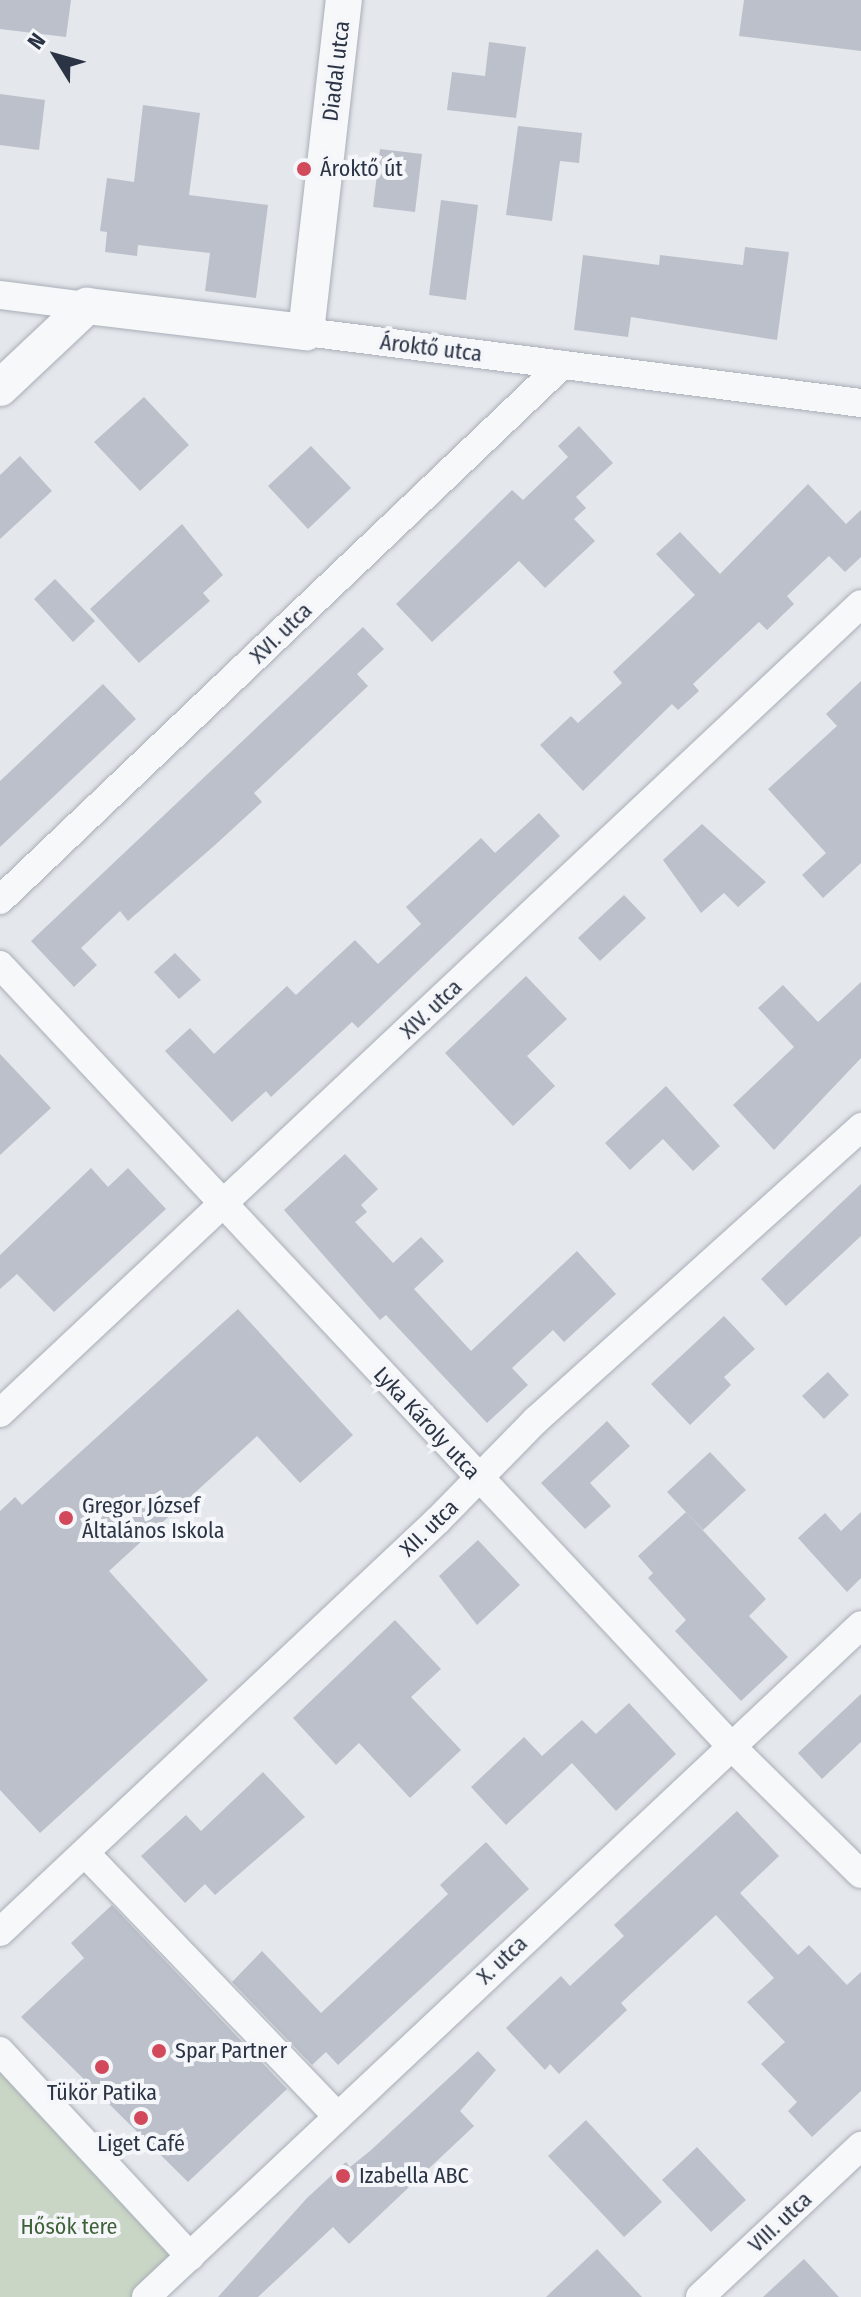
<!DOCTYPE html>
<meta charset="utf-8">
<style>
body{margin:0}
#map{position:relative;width:861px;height:2297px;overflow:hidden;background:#e4e7ec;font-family:"Fira Sans Condensed",sans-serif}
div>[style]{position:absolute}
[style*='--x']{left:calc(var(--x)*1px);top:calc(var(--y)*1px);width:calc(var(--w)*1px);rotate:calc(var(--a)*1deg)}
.green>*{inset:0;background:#c9d6c5}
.building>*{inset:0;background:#bbc0ca}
.roads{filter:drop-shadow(0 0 2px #a9aeb7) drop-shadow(0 0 2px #a9aeb7)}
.minor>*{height:28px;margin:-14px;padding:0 14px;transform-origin:14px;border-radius:14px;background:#f7f8fa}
.tertiary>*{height:36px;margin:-18px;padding:0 18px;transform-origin:18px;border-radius:18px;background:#f7f8fa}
.dots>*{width:22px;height:22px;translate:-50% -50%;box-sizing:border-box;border:4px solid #f4f6f9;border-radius:50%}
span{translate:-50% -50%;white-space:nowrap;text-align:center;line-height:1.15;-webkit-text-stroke:8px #f4f6f9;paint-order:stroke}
.street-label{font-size:22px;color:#2b3445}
.poi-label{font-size:22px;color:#2b3445}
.left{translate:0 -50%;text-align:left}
.park-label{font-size:22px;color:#3f6138}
.north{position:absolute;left:16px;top:16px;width:80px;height:80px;-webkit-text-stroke:6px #f4f6f9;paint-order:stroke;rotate:307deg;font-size:22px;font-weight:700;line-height:32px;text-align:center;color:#2b3445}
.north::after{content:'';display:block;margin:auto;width:28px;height:36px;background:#2b3445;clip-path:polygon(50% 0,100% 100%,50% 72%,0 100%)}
</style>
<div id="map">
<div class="green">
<div style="clip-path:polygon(0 2051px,190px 2256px,146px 2297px,0 2297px)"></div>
</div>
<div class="building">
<div style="clip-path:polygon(0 0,71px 0,66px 37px,0 29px)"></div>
<div style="clip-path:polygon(744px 0,861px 0,861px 51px,739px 36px)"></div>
<div style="clip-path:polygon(489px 42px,526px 47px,516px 118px,447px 110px,452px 72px,485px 76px)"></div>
<div style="clip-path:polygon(0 94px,45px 100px,39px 150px,0 145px)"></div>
<div style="clip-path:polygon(143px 105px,200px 113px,189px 195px,268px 205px,256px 298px,205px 291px,210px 253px,138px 245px,137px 256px,105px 252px,107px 232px,100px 231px,107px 178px,134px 182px)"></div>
<div style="clip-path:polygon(518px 126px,582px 133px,579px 163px,560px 161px,552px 221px,506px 215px)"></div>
<div style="clip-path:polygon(380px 149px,422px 154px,415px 212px,373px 207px)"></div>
<div style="clip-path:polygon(441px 200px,478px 205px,466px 300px,429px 295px)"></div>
<div style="clip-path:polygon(745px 247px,789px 252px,777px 340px,631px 317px,628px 337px,574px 330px,583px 255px,659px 265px,660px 255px,743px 265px)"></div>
<div style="clip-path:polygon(144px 397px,189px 445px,140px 491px,94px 442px)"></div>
<div style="clip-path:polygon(579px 426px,613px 463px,576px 497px,586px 508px,574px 519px,595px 541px,545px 588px,519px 561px,432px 642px,396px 604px,512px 490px,523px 500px,568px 457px,558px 446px)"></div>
<div style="clip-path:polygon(311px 446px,351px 488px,308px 529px,268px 486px)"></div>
<div style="clip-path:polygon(20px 456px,52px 491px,0 539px,0 475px)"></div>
<div style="clip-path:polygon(808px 484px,846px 524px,861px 510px,861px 557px,845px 572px,829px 556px,787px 596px,794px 604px,767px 630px,759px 622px,693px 684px,699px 691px,678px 710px,672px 704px,583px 791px,540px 745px,571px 716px,578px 723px,622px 683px,613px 672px,695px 595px,656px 554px,680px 532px,720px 574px)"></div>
<div style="clip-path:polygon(182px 524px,223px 575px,203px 593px,210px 601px,139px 663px,90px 609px)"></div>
<div style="clip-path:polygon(55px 579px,95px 621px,73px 642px,34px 599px)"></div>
<div style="clip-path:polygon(363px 627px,384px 649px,357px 674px,368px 686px,254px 793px,262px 802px,215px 845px,128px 921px,120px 911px,81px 948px,97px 965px,74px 987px,31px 941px)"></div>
<div style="clip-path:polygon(861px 681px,861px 863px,823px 898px,802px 875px,826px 853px,768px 789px,837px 726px,826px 714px)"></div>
<div style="clip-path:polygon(103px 684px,136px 719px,0 847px,0 781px)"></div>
<div style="clip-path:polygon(539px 813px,560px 836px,358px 1028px,352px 1022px,271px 1097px,266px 1091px,232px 1122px,165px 1051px,190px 1028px,214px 1054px,287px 986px,296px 995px,355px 940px,378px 964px,421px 924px,406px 907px,481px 838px,495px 853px)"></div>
<div style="clip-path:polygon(702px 824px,766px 882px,738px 907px,724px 893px,701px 913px,663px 860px)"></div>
<div style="clip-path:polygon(624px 895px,646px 918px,600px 961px,578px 938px)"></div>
<div style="clip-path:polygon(175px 953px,201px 980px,179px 999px,154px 972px)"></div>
<div style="clip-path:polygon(526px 976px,567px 1019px,527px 1056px,555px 1086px,513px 1126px,445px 1053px)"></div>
<div style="clip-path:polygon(861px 982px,861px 1058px,774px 1150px,733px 1105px,794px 1047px,758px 1008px,783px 985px,818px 1022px)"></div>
<div style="clip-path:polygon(0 1054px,51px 1108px,0 1155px)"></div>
<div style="clip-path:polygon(666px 1086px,720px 1146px,693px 1171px,663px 1139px,630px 1170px,605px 1143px)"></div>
<div style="clip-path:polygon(345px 1154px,378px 1189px,361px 1205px,367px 1212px,355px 1222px,393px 1263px,421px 1237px,444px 1261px,414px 1289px,471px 1351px,577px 1251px,616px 1294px,564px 1342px,553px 1330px,512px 1368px,528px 1385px,487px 1423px,386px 1315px,380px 1320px,284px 1210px)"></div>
<div style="clip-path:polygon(91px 1168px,108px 1187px,128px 1168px,166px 1209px,54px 1312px,17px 1274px,0 1289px,0 1255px)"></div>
<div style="clip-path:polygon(861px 1184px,861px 1236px,786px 1306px,761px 1279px)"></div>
<div style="clip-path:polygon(238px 1309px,353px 1435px,300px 1483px,257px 1436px,109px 1571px,208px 1680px,40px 1833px,0 1790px,0 1511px,15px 1497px,22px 1505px)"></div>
<div style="clip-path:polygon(724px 1316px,755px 1349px,724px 1377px,731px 1385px,690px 1425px,651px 1384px)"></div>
<div style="clip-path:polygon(828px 1372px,849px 1395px,824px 1419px,802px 1396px)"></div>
<div style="clip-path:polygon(607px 1421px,630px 1446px,590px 1483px,611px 1506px,585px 1529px,541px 1483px)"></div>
<div style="clip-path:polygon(710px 1452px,746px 1490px,703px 1530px,667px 1492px)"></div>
<div style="clip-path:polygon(686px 1512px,766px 1599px,749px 1616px,788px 1657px,741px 1701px,675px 1631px,686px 1620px,648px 1578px,653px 1573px,638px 1556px)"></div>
<div style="clip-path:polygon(861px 1512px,861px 1578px,847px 1592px,798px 1538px,825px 1513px,841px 1531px)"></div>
<div style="clip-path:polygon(478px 1540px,520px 1585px,477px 1625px,439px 1576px)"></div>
<div style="clip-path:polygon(395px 1620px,441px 1669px,411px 1697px,461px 1750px,410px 1798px,359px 1743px,336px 1765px,293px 1718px)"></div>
<div style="clip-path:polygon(861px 1694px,861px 1742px,822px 1779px,798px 1753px)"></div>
<div style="clip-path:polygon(629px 1703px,676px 1754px,616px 1811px,572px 1763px,506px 1825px,471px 1787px,524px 1737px,542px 1756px,582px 1720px,596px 1734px)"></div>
<div style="clip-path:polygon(263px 1772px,305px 1817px,215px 1895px,205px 1884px,185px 1903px,141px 1856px,186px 1815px,201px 1831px)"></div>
<div style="clip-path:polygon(737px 1811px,779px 1856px,740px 1893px,798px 1955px,809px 1945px,847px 1985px,861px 1972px,861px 2091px,812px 2137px,788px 2111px,797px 2102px,761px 2064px,785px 2042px,747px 2002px,774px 1978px,716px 1915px,621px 2003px,627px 2010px,559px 2074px,550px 2064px,545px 2070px,506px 2028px,561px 1976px,570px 1986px,624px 1936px,614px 1925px)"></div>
<div style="clip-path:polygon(486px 1842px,529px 1889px,338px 2065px,326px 2052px,312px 2065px,232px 1982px,262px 1951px,321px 2013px,448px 1894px,440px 1885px)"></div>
<div style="clip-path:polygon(112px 1905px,287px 2089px,188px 2182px,21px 2017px,84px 1958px,71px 1943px)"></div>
<div style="clip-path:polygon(478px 2051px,496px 2070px,460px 2111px,474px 2126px,406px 2190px,349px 2244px,333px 2227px,258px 2297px,218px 2297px,307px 2198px,346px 2162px,350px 2167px,370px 2151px)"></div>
<div style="clip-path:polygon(586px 2120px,662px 2202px,624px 2237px,548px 2156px)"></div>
<div style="clip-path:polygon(697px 2147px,746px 2200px,711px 2232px,662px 2180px)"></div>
<div style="clip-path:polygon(597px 2249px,642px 2297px,546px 2297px)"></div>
<div style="clip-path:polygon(804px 2259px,839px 2297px,763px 2297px)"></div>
</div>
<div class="roads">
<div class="minor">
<div style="--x:0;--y:295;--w:88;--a:7.2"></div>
<div style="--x:306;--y:332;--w:560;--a:7.29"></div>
<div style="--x:0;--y:900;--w:776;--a:-43.59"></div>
<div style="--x:0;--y:965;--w:1070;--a:46.89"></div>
<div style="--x:731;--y:1746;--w:182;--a:44.6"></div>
<div style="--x:0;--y:1413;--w:1181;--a:-43.22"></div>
<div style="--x:85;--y:1853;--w:363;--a:46.2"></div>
<div style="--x:0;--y:1932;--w:601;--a:-43.25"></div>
<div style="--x:438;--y:1520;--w:140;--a:-45.6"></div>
<div style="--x:536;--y:1420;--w:438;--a:-42"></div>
<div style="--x:0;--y:2051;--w:280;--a:47.2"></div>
<div style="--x:146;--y:2297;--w:981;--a:-43.22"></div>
<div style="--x:700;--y:2297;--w:221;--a:-43.2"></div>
</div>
<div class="tertiary">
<div style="--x:0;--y:388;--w:120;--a:-43.3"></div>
<div style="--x:87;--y:306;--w:221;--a:6.8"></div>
<div style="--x:306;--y:332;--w:334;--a:-83.5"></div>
</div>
</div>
<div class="dots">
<div style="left:304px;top:169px;background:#d1495b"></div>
<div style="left:66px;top:1518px;background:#d1495b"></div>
<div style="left:159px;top:2051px;background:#d1495b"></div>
<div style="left:102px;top:2067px;background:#d1495b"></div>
<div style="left:141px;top:2118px;background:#d1495b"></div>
<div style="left:343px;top:2176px;background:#d1495b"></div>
</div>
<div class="street-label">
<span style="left:336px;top:71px;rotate:-83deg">Diadal utca</span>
<span style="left:431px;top:348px;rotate:7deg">Ároktő utca</span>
<span style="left:281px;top:633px;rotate:-44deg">XVI. utca</span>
<span style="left:431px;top:1009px;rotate:-43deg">XIV. utca</span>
<span style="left:427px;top:1423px;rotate:47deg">Lyka Károly utca</span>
<span style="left:429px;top:1528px;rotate:-44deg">XII. utca</span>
<span style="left:502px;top:1960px;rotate:-43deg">X. utca</span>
<span style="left:780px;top:2222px;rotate:-43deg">VIII. utca</span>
</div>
<div class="poi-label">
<span class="left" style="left:320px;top:169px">Ároktő út</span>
<span class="left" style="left:82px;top:1518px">Gregor József<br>Általános Iskola</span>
<span class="left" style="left:175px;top:2051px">Spar Partner</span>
<span style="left:102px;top:2093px">Tükör Patika</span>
<span style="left:141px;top:2144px">Liget Café</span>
<span class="left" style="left:359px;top:2176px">Izabella ABC</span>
</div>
<div class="park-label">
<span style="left:69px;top:2227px">Hősök tere</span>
</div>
<div class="north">N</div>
</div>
